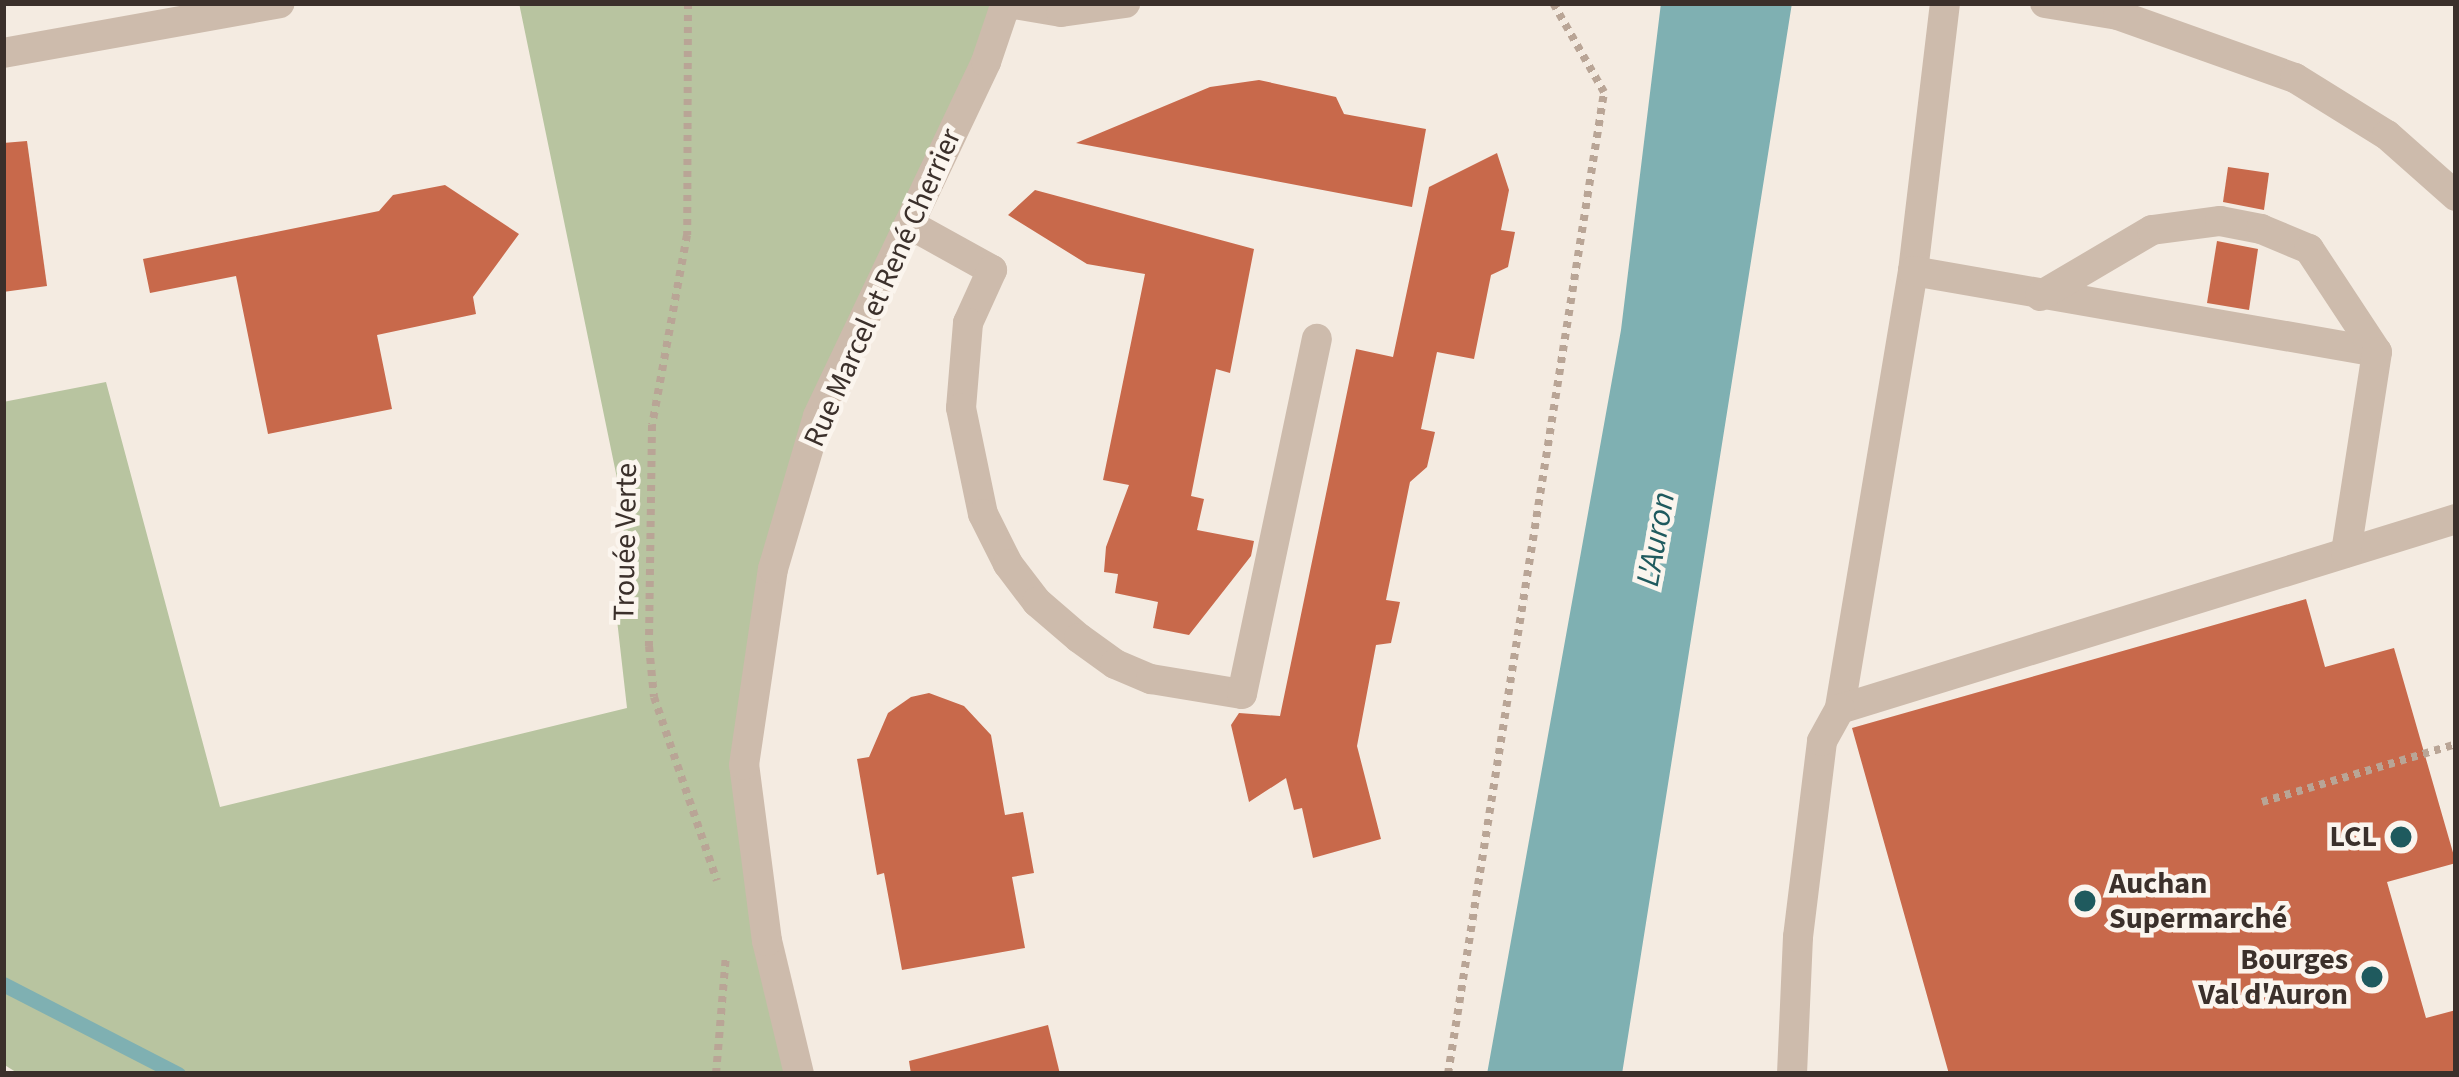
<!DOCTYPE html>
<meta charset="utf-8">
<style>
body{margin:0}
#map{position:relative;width:2459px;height:1077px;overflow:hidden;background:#f4ebe1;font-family:"Source Sans 3",sans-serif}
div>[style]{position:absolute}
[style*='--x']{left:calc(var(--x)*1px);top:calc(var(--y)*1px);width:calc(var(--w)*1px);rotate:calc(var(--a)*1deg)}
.green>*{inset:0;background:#b8c4a0}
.water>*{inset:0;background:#7fb0b2}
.stream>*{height:15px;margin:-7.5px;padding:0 7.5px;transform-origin:7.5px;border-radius:7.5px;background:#7fb0b2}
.building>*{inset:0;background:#c8694b}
.path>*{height:8px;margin-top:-4px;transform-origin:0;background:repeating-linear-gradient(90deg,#b9a596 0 6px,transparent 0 12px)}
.minor>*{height:30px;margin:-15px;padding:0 15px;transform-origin:15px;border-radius:15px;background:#cdbbac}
.dots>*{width:33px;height:33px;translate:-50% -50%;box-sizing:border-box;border:6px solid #fbf5ee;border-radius:50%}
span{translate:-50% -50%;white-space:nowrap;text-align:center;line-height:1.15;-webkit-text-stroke:9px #fbf5ee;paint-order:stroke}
.street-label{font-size:30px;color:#3b302b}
.poi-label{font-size:30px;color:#3b302b;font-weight:700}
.right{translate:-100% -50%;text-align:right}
.left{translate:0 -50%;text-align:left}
.water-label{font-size:33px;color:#1f5a5e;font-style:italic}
.frame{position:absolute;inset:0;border:6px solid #3b302b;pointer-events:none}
</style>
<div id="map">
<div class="green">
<div style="clip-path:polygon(519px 3px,1006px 3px,818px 416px,744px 765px,799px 1074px,19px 1074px,3px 1064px,3px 402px,106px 382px,220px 807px,627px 708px,616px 611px,625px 517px)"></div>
</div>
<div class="water">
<div style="clip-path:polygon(1661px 3px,1792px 3px,1622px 1074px,1487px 1074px,1621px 330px)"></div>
</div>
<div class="stream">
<div style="--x:3;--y:984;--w:197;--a:27.2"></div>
</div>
<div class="building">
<div style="clip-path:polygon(1259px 80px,1336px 97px,1344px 114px,1426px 129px,1412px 207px,1076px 143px,1210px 87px)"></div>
<div style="clip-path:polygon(27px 141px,47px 286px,3px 292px,3px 143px)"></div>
<div style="clip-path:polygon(1497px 153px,1509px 190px,1501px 230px,1515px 232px,1508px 267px,1491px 275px,1474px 359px,1437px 352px,1421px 429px,1435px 432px,1427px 467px,1410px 482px,1386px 600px,1400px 602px,1391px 643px,1376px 645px,1357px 746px,1381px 839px,1313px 858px,1302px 808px,1294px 810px,1286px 778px,1249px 802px,1231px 725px,1239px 713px,1280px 716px,1356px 349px,1393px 357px,1429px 187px)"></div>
<div style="clip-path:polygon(2228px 167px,2269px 173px,2264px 210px,2223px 202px)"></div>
<div style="clip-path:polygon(445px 185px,519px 234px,473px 297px,476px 314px,377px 335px,392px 409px,268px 434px,236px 276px,150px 293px,143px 259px,379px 211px,393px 195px)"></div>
<div style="clip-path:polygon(1035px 190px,1254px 249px,1230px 373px,1216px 369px,1191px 496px,1204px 499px,1197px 530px,1254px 541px,1251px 556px,1189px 635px,1153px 628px,1158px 602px,1115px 593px,1118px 574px,1104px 572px,1106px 547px,1129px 485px,1103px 480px,1145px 274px,1087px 264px,1008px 215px)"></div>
<div style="clip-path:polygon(2217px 241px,2258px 249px,2249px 310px,2207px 303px)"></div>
<div style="clip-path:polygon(2306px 599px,2325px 667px,2394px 648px,2456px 863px,2387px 882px,2426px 1018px,2456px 1010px,2456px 1074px,1949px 1074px,1852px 728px)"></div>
<div style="clip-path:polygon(929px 693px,964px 706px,991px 735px,1005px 815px,1023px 812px,1034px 873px,1012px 877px,1025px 948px,902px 970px,884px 873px,877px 875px,857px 759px,869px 757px,888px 713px,911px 697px)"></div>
<div style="clip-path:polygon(1048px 1025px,1060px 1074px,911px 1074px,909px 1061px)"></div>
</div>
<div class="path">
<div style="--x:688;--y:3;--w:232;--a:90.2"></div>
<div style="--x:687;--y:235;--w:193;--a:100.4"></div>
<div style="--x:652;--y:425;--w:221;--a:90.8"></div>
<div style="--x:649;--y:646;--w:51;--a:84.4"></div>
<div style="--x:654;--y:697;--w:194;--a:71.1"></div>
<div style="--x:2262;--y:802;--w:202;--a:-16.6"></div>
<div style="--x:716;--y:1074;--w:118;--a:-85.2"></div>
<div style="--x:1448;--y:1074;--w:994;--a:-80.97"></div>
<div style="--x:1604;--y:92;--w:103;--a:-119.8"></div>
</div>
<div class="minor">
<div style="--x:1008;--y:3;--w:54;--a:9.6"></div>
<div style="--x:1061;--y:12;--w:65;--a:-8"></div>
<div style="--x:1945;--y:3;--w:270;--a:96.8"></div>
<div style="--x:1913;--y:271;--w:444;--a:99.5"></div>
<div style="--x:1840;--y:709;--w:645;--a:-17.14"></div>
<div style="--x:2045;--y:3;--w:74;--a:9.3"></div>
<div style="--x:2118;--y:15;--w:188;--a:19.6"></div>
<div style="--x:2295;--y:78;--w:108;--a:31.8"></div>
<div style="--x:2387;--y:135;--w:92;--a:41.5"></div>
<div style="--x:3;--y:53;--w:281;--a:-10.2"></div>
<div style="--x:909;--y:224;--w:95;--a:29"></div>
<div style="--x:992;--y:270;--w:58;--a:114.4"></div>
<div style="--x:968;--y:323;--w:85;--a:94.7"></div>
<div style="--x:961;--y:408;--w:108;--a:78.3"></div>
<div style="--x:983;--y:514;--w:56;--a:63.4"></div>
<div style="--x:1008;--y:564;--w:48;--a:52.7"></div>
<div style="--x:1037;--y:602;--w:55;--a:40.6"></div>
<div style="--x:1079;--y:638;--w:44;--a:35.8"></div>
<div style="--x:1115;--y:664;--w:39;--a:23"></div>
<div style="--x:1151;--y:679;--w:92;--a:9.4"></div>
<div style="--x:1242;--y:694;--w:363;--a:-78.1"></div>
<div style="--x:1913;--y:271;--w:471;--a:9.9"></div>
<div style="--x:2040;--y:296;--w:130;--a:-30.5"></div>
<div style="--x:2152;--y:230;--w:69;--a:-7.5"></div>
<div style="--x:2220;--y:221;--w:42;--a:11"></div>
<div style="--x:2261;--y:229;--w:52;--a:22.6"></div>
<div style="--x:2309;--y:249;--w:123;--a:56.6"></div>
<div style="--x:2377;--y:352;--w:203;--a:98.8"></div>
<div style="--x:799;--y:1074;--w:137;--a:-103.5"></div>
<div style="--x:767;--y:941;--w:177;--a:-97.4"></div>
<div style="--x:744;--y:765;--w:198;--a:-81.6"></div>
<div style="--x:773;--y:569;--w:159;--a:-73.6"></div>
<div style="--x:818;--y:416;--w:392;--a:-64.6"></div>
<div style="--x:986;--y:62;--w:62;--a:-71.3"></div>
<div style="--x:1792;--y:1074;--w:137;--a:-87.5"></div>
<div style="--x:1798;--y:937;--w:197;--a:-83"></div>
<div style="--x:1822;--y:741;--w:37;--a:-61"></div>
</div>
<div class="dots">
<div style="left:2401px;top:837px;background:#1f5a5e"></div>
<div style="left:2085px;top:901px;background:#1f5a5e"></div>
<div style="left:2372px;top:977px;background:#1f5a5e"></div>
</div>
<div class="street-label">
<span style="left:883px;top:288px;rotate:-66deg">Rue Marcel et René Cherrier</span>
<span style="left:626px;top:542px;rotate:-89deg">Trouée Verte</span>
</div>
<div class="poi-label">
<span class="right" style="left:2377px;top:837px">LCL</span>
<span class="left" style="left:2109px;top:901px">Auchan<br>Supermarché</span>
<span class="right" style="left:2348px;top:977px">Bourges<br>Val d'Auron</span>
</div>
<div class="water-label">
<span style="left:1656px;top:539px;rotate:-80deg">L'Auron</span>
</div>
<div class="frame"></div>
</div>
